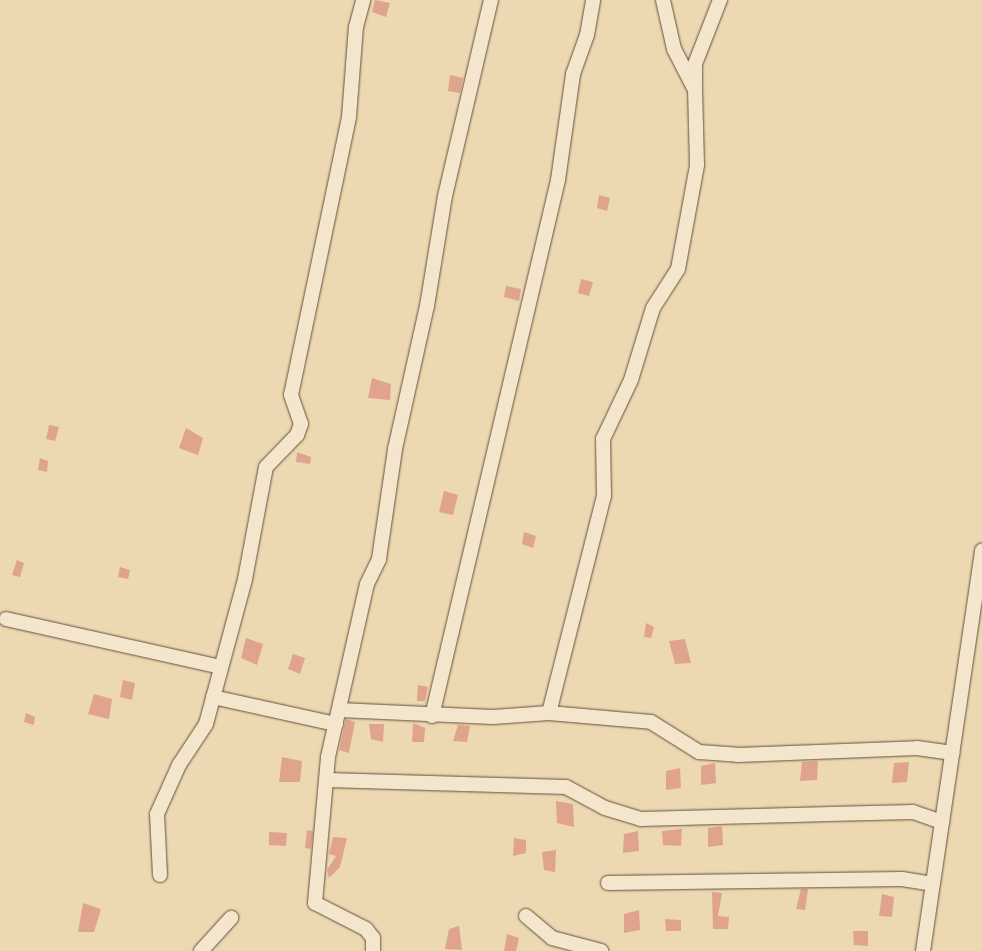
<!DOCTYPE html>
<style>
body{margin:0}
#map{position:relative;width:982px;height:951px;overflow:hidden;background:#ecd8b1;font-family:"IM FELL Great Primer",serif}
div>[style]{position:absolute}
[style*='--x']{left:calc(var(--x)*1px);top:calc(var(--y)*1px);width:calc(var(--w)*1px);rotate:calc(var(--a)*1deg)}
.building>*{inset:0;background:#e0a48c}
.roads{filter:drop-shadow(0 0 1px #64503c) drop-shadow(0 0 1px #64503c)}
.minor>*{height:14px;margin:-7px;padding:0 7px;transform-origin:7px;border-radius:7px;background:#f3e6cc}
span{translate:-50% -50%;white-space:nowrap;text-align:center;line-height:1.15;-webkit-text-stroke:4.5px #f3e6cc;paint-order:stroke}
</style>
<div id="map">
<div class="building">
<div style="clip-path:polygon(375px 0,390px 3px,386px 17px,372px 12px)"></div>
<div style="clip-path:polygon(450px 75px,463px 78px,460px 93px,448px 91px)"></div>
<div style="clip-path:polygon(599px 195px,610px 198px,607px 211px,597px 208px)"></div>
<div style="clip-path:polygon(581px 279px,593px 282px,589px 296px,578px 293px)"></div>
<div style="clip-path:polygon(506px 286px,521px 289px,519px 301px,504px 297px)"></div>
<div style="clip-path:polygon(372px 378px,391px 384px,390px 400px,368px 398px)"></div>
<div style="clip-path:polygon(49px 425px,59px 427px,55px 441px,46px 439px)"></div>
<div style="clip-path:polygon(186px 428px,203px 438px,198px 455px,179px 448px)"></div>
<div style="clip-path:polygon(297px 452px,311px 457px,310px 464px,296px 462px)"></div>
<div style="clip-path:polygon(40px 458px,48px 461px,47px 472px,38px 470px)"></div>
<div style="clip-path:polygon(444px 491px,458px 495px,453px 515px,439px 512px)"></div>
<div style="clip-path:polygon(524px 532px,536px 536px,533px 548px,522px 544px)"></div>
<div style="clip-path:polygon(17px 560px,24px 563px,20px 577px,12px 575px)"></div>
<div style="clip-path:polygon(120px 567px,130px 570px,128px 579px,118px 577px)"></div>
<div style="clip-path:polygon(646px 623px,654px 627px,651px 638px,644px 637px)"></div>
<div style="clip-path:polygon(246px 638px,263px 644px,257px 665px,241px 658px)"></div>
<div style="clip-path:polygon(685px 639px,691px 663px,675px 664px,669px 641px)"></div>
<div style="clip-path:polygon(293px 654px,305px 658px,300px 674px,288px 669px)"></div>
<div style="clip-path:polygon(123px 680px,135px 683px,132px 700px,120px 697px)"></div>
<div style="clip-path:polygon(418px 685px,428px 687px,425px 701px,417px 701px)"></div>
<div style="clip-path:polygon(94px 694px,112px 699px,109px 719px,88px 714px)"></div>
<div style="clip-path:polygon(26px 713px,35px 717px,34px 725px,24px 722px)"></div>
<div style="clip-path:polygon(346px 719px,355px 722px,349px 753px,339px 750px)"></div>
<div style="clip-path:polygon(413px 723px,425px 728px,424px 742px,412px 742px)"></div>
<div style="clip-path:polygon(369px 724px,384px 724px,383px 742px,371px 739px)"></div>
<div style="clip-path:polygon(458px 725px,470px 726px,467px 742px,453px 741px)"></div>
<div style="clip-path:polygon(282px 757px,302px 761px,300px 782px,279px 782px)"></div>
<div style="clip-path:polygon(818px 761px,817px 780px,800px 781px,802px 762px)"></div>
<div style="clip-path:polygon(909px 762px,907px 782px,892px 783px,894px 763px)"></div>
<div style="clip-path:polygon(715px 763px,716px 783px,701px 785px,701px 766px)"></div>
<div style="clip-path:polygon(680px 768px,681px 788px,666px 790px,666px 771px)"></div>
<div style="clip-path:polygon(556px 801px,573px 804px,574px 827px,557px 823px)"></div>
<div style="clip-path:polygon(722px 826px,723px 845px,708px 847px,708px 828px)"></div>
<div style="clip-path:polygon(682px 829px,681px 846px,663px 845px,662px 831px)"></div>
<div style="clip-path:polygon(307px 830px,313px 831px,311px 849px,305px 848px)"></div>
<div style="clip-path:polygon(638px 831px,639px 851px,623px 853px,624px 834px)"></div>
<div style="clip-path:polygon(269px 832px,287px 833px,286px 846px,269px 845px)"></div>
<div style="clip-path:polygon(333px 837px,347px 838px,340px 867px,329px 878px,327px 870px,336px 856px,329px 854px)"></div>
<div style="clip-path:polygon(514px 838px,526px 840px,526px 853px,513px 856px)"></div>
<div style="clip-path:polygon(556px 850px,555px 872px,544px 870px,542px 852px)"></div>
<div style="clip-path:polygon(801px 889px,808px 889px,805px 910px,796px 909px)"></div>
<div style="clip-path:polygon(712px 892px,722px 893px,718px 916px,729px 917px,728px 929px,713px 929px)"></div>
<div style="clip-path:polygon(882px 894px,894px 897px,892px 917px,879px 916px)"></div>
<div style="clip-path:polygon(83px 903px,101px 909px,94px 932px,78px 932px)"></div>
<div style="clip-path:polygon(639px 910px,640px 930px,624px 933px,624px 914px)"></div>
<div style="clip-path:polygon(665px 919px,681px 920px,681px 931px,666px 931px)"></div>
<div style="clip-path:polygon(459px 926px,462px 950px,445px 949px,449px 929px)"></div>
<div style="clip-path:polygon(853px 931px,868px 931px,868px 946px,854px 945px)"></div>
<div style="clip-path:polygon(507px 934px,519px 938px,516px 951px,504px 951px)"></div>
</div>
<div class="roads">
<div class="minor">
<div style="--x:695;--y:86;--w:22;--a:-90"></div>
<div style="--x:695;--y:64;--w:69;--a:-68.7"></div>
<div style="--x:6;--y:619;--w:220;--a:12.6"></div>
<div style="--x:213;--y:697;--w:126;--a:12.4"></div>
<div style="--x:339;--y:710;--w:154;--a:2.6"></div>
<div style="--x:493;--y:717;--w:56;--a:-4.1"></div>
<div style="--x:549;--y:713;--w:102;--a:5"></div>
<div style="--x:651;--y:722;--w:57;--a:32"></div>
<div style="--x:699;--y:752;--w:39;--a:4"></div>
<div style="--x:738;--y:755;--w:179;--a:-2.2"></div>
<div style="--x:917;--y:748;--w:36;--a:8"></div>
<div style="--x:549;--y:713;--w:224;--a:-75.8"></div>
<div style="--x:604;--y:496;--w:57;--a:-91"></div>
<div style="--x:603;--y:439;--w:65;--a:-64.6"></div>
<div style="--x:631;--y:380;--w:75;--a:-73"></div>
<div style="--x:653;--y:308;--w:46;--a:-57.3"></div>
<div style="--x:678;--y:269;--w:106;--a:-79.6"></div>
<div style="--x:697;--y:165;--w:75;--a:-91.5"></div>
<div style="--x:695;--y:90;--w:46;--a:-117.1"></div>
<div style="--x:674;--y:49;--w:50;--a:-102.7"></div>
<div style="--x:432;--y:716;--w:551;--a:-76.77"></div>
<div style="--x:558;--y:180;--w:107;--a:-81.9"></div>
<div style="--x:573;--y:74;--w:41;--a:-70.3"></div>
<div style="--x:587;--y:35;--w:36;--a:-80"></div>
<div style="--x:327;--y:780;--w:239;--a:1.7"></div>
<div style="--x:566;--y:787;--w:44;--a:28.3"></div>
<div style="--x:605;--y:808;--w:38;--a:17"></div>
<div style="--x:641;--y:819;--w:272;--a:-1.5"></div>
<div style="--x:913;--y:812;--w:31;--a:19"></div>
<div style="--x:160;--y:875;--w:61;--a:-92.8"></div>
<div style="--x:157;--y:814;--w:54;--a:-65.8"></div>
<div style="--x:179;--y:765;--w:49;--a:-56.6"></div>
<div style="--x:206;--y:724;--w:150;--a:-74.9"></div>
<div style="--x:245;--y:579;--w:114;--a:-79.4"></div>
<div style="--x:266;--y:467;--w:45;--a:-45.9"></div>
<div style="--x:297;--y:435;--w:12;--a:-70"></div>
<div style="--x:301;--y:424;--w:31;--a:-109"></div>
<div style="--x:291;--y:395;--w:284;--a:-78.2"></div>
<div style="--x:349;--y:117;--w:90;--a:-85.6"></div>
<div style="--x:356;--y:27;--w:28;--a:-75"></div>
<div style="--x:608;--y:883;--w:294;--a:-0.8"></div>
<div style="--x:902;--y:879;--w:31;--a:9"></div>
<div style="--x:526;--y:916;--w:34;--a:40"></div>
<div style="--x:552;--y:938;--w:51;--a:14.9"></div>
<div style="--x:201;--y:951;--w:45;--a:-47.7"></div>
<div style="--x:373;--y:951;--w:13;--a:-90"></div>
<div style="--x:373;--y:938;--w:11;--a:-128"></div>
<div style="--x:366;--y:929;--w:57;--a:-153"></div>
<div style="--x:315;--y:903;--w:147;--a:-84.9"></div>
<div style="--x:328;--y:757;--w:177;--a:-77.3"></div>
<div style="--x:367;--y:584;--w:28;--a:-64"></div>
<div style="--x:379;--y:559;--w:111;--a:-81.7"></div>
<div style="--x:395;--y:449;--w:147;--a:-77.4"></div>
<div style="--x:427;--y:306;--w:111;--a:-80.7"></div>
<div style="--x:445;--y:196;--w:201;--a:-76.8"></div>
<div style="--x:923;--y:951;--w:405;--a:-81.6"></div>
</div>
</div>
</div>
